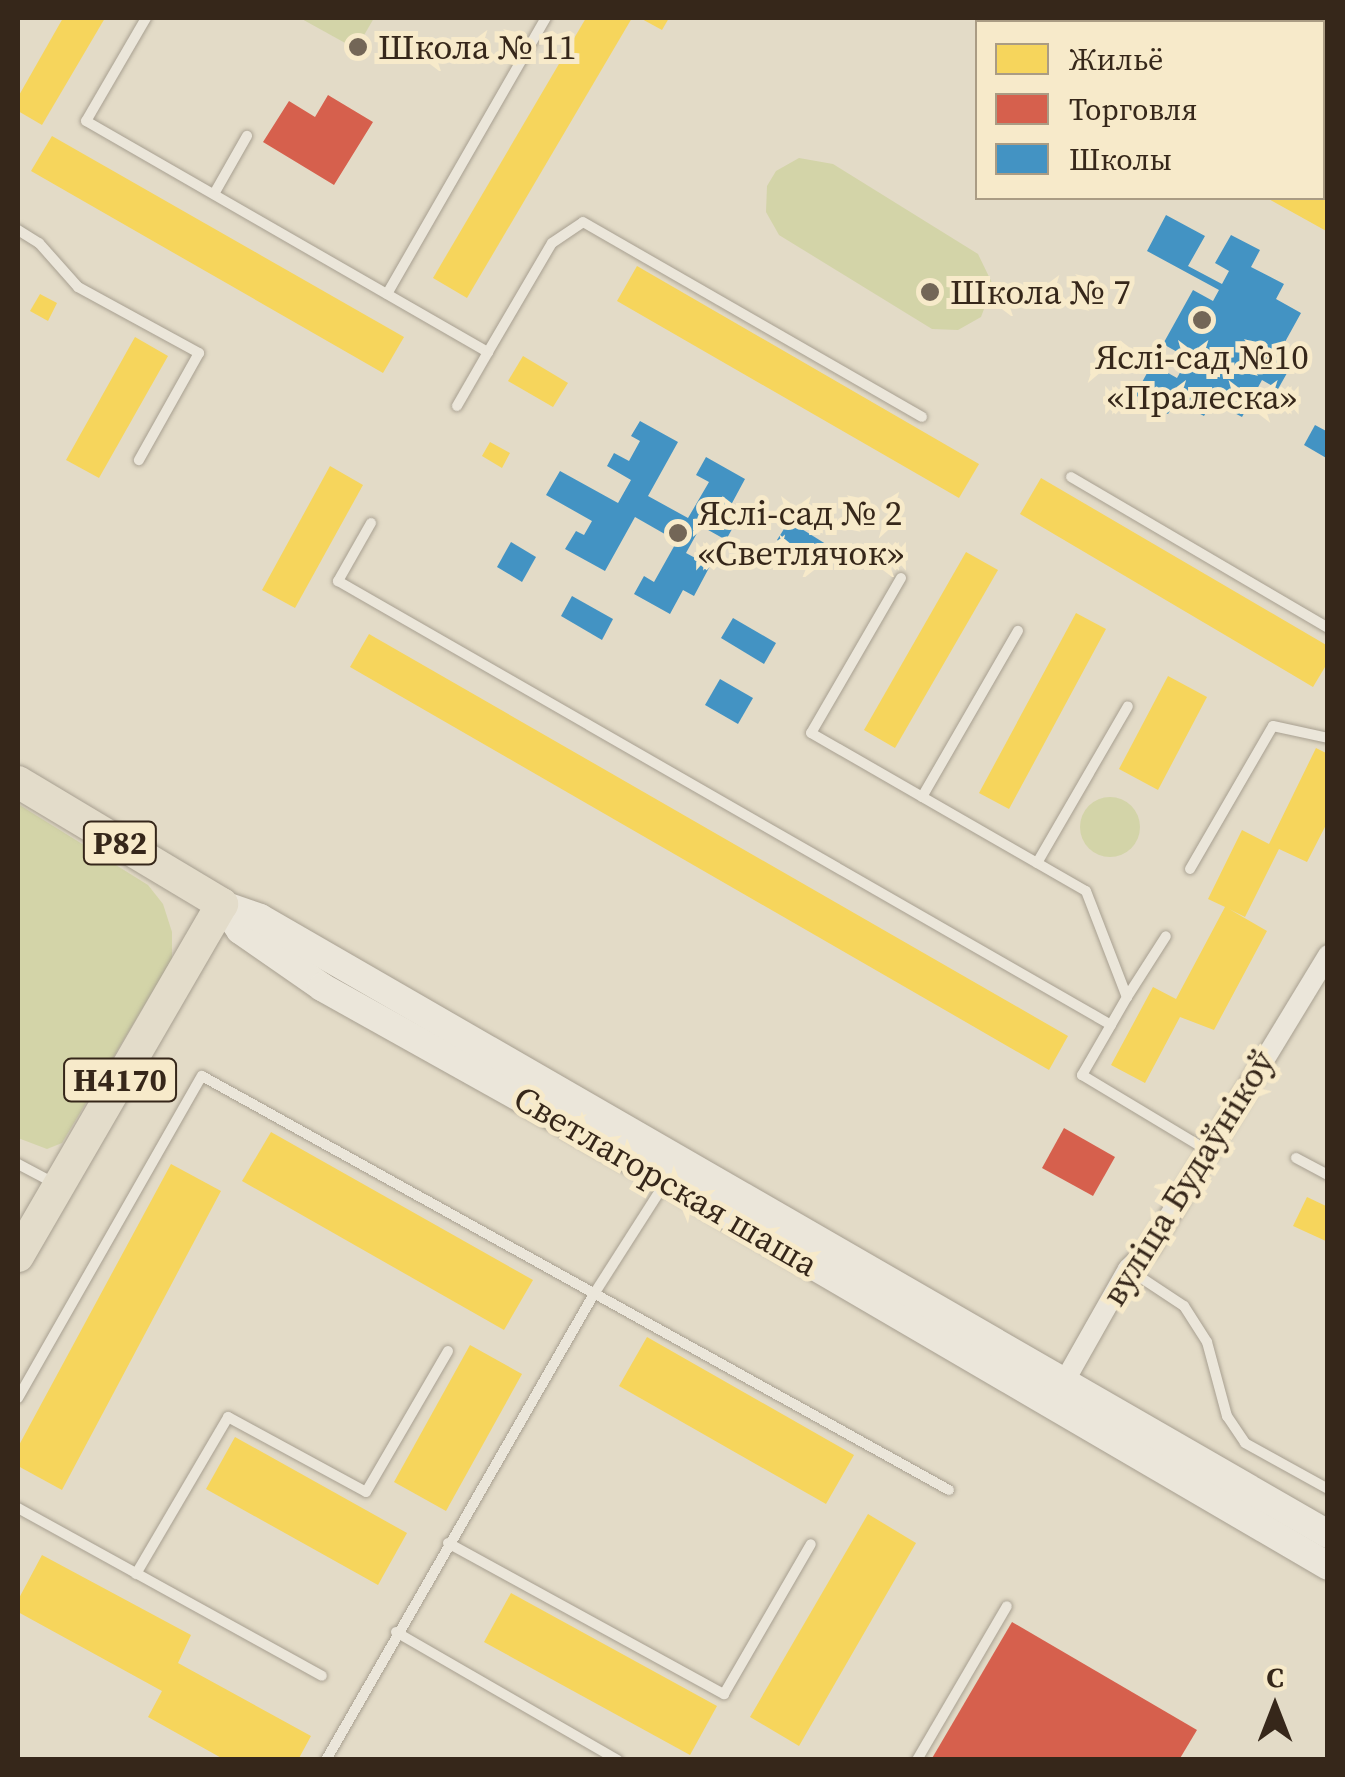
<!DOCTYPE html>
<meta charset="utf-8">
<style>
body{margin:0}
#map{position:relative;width:1345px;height:1777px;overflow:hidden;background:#e3dbc7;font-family:"Source Serif 4",serif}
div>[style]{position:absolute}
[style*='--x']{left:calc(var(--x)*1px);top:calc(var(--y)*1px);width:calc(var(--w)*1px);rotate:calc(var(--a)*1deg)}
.green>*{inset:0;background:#d3d4a8}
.round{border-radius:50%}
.homes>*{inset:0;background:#f6d55c}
.shops>*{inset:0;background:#d6604d}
.schools>*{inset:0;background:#4393c3}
.roads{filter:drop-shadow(0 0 2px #a8a091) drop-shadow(0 0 2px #a8a091)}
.lane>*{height:10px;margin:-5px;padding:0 5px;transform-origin:5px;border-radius:5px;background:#ebe6da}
.street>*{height:20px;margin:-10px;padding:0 10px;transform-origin:10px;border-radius:10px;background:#ebe6da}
.secondary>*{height:28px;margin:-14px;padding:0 14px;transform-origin:14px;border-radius:14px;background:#ebe6da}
.primary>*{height:32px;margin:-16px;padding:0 16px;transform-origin:16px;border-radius:16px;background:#e3dcca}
.dots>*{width:28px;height:28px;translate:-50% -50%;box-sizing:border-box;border:5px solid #f7eaca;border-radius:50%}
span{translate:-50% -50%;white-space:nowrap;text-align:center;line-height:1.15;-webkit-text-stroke:10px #f7eaca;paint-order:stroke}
.shield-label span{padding:2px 8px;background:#f7eaca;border:2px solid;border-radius:8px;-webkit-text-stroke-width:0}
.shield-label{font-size:32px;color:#36271a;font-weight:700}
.poi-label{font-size:35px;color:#36271a}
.left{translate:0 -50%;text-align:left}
.street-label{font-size:35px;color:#36271a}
.frame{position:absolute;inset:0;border:20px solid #36271a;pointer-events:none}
.legend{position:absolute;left:975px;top:20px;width:350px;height:180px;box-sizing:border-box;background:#f7eaca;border:2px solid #aa9c84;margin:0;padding:12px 18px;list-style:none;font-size:30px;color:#36271a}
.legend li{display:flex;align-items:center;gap:20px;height:50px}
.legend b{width:50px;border:2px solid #aa9c84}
.north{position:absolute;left:1225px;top:1657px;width:100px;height:100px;-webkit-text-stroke:8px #f7eaca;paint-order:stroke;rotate:0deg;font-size:28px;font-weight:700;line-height:40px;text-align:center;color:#36271a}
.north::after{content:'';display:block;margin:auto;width:35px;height:45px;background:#36271a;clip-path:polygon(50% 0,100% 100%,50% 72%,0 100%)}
</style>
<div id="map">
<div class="green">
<div style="clip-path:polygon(300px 18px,374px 18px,356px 49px)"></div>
<div style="clip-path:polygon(799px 158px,833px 164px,978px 254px,993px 285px,981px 317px,958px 330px,932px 329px,779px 235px,766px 212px,767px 186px,776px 171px)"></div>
<div class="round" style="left:1080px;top:797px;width:60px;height:60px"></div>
<div style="clip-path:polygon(18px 804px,148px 885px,163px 904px,172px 932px,172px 959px,62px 1143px,47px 1149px,18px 1138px)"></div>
</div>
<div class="homes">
<div style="clip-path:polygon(63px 18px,105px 18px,42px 125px,18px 111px,18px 97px)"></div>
<div style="clip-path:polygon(586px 18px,632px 18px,467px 298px,433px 278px)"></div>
<div style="clip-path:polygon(640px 18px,669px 18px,662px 30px)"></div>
<div style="clip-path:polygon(1301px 18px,1328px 18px,1328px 50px,1322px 47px,1322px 22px,1298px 22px)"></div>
<div style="clip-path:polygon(52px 136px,404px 337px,383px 373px,31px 171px)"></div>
<div style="clip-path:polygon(1322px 179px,1328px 182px,1328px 232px,1267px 198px,1322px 198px)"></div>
<div style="clip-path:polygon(637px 266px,979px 464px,959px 498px,617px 301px)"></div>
<div style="clip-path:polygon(40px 294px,57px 303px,48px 321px,30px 311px)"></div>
<div style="clip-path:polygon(135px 337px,168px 356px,99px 478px,66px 460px)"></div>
<div style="clip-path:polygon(523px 356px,568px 383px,553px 407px,508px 381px)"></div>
<div style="clip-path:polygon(490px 442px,510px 453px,502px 468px,482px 456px)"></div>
<div style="clip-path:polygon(330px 466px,363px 485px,295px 608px,262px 590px)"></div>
<div style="clip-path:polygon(1041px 478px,1328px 646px,1328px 662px,1313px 687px,1020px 514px)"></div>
<div style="clip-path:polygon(966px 552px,998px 570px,895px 748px,864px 730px)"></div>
<div style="clip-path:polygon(1076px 613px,1106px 629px,1009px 809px,979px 793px)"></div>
<div style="clip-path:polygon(369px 634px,1068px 1036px,1049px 1070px,350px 667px)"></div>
<div style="clip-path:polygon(1168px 676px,1207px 697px,1158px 790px,1119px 769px)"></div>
<div style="clip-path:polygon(1316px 748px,1328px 754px,1328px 821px,1307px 862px,1279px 849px,1245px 917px,1229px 909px,1267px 931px,1214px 1030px,1180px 1017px,1145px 1083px,1111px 1065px,1153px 987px,1176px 999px,1225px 907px,1208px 899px,1242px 830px,1269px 844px)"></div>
<div style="clip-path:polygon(271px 1132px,533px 1280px,504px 1330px,242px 1181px)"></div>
<div style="clip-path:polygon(171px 1164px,221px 1191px,62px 1490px,18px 1466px,18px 1447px)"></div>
<div style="clip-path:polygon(1307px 1197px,1328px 1207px,1328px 1242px,1293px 1226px)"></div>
<div style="clip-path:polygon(647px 1337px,854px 1455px,826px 1504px,619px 1386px)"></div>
<div style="clip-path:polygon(470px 1345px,522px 1374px,446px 1511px,394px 1482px)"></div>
<div style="clip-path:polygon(235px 1437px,407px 1533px,378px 1585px,206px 1489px)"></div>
<div style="clip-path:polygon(868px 1514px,916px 1543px,799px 1746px,750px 1717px)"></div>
<div style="clip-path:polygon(42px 1555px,191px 1635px,178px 1663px,311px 1736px,298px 1760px,225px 1760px,148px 1717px,162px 1691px,18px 1612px,18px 1600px)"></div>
<div style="clip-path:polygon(511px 1593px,717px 1706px,690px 1755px,484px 1642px)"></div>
</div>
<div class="shops">
<div style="clip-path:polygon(328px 95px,373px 122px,334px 185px,263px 142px,289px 101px,315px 117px)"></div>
<div style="clip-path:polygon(1064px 1128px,1115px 1157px,1093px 1196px,1042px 1168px)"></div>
<div style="clip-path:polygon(1012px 1622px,1197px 1730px,1179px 1760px,931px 1760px)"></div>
</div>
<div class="schools">
<div style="clip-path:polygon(994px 18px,1127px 18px,1127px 22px,994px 22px)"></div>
<div style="clip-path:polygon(1166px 215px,1205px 236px,1188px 266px,1222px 284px,1229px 271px,1215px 263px,1231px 235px,1260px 250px,1251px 267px,1284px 284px,1276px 299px,1301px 313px,1280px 351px,1295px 359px,1278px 389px,1262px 380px,1242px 417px,1212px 401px,1204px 416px,1176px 401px,1168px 414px,1135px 395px,1152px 364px,1177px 378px,1188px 358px,1163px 344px,1193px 290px,1213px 301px,1219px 290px,1147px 251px)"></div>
<div style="clip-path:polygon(640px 421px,678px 442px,648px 496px,688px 518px,709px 482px,696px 475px,706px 457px,745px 479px,731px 505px,742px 511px,726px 540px,701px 526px,686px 553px,710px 566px,694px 596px,683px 590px,670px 614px,634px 594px,644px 576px,654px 582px,677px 541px,635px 517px,605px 571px,565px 549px,576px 531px,584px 535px,592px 521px,546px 495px,560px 471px,618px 503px,631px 480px,607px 466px,614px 453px,629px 461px,640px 441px,631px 436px)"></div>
<div style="clip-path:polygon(1315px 425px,1328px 432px,1328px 459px,1304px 445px)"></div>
<div style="clip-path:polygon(789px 521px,829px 546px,817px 564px,777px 540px)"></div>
<div style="clip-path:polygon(511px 542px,536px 557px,522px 582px,497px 567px)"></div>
<div style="clip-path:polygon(572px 596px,613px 619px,602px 640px,561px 616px)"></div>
<div style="clip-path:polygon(733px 618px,776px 643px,764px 664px,721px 638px)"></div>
<div style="clip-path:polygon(720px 679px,753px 698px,738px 724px,705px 705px)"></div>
</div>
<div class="roads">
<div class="lane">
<div style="--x:146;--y:18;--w:119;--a:120.2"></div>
<div style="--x:86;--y:121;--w:464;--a:29.9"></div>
<div style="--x:488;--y:352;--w:126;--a:-59.6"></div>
<div style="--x:552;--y:243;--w:37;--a:-34"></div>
<div style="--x:583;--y:222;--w:391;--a:29.9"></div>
<div style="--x:1322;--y:146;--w:7;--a:27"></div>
<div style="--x:214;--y:194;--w:67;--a:-60.4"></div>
<div style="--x:18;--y:230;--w:25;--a:32"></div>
<div style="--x:39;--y:243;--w:59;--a:48.4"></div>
<div style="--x:78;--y:287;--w:138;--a:28.6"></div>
<div style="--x:199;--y:353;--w:123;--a:119.3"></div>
<div style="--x:387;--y:294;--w:319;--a:-60.1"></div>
<div style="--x:457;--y:406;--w:62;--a:-60.1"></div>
<div style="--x:1071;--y:477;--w:298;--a:30.4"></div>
<div style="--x:371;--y:523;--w:67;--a:119.6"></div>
<div style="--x:338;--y:581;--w:891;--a:29.87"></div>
<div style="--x:1111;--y:1025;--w:58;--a:120.1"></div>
<div style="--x:1082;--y:1075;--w:146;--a:31"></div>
<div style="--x:901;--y:578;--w:179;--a:120.1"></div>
<div style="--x:811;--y:733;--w:317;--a:29.9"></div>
<div style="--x:1086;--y:891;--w:114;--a:68.9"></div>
<div style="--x:1127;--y:997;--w:32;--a:120"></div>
<div style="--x:922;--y:797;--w:192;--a:-60"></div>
<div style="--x:1037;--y:863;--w:181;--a:-59.9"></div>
<div style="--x:1190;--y:869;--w:165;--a:-59.9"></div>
<div style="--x:1273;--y:726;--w:56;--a:12.3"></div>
<div style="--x:1127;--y:997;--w:72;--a:-57.4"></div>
<div style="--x:1296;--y:1158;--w:36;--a:28"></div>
<div style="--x:18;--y:1164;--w:43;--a:27.8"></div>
<div style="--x:1128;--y:1269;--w:67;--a:33.5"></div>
<div style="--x:1184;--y:1306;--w:43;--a:57.4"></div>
<div style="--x:1207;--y:1342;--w:77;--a:74.9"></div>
<div style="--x:1227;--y:1416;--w:32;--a:56"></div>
<div style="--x:1245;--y:1443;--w:95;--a:29"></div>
<div style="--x:18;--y:1398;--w:371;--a:-60.3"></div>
<div style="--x:202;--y:1076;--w:854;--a:29"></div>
<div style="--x:18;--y:1508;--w:347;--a:28.9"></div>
<div style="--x:448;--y:1543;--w:315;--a:28.7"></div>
<div style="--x:724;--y:1694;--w:173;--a:-59.9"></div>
<div style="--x:136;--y:1574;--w:182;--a:-59.6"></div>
<div style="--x:228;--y:1417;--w:157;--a:28.5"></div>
<div style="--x:366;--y:1492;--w:163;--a:-59.8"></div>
<div style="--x:396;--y:1632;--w:256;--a:30"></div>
<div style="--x:326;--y:1760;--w:538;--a:-60.1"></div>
<div style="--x:594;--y:1294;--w:135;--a:-57.4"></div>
<div style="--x:917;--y:1760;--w:178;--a:-59.7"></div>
</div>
<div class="street">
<div style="--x:1059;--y:1391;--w:140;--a:-60.5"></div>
<div style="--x:1128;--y:1269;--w:30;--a:-44"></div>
<div style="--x:1150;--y:1248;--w:343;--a:-58.7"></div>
</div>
<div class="secondary">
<div style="--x:222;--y:904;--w:32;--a:55"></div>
<div style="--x:240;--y:930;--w:100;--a:34.8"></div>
<div style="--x:322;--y:987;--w:395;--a:29.2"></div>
<div style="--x:667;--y:1180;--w:765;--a:30.28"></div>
<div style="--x:223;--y:905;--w:39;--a:19"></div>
<div style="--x:260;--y:918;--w:1233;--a:29.98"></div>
</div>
<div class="primary">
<div style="--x:18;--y:782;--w:238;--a:30.9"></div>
<div style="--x:222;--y:904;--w:407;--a:120.1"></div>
</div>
</div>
<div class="dots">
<div style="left:358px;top:47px;background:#736657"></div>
<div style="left:930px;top:292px;background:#736657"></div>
<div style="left:1202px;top:320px;background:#736657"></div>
<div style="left:678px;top:533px;background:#736657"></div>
</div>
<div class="shield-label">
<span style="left:120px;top:843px">Р82</span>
<span style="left:120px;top:1080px">Н4170</span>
</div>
<div class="poi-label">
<span class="left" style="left:378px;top:47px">Школа № 11</span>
<span class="left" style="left:950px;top:292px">Школа № 7</span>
<span style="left:1202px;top:377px">Яслі-сад №10<br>«Пралеска»</span>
<span class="left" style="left:698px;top:533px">Яслі-сад № 2<br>«Светлячок»</span>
</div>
<div class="street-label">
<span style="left:1188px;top:1178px;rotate:-58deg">вуліца Будаўнікоў</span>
<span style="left:666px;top:1181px;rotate:30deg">Светлагорская шаша</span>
</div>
<div class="frame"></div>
<ul class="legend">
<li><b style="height:28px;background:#f6d55c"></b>Жильё</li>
<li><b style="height:28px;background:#d6604d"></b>Торговля</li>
<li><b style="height:28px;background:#4393c3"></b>Школы</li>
</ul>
<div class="north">С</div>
</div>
